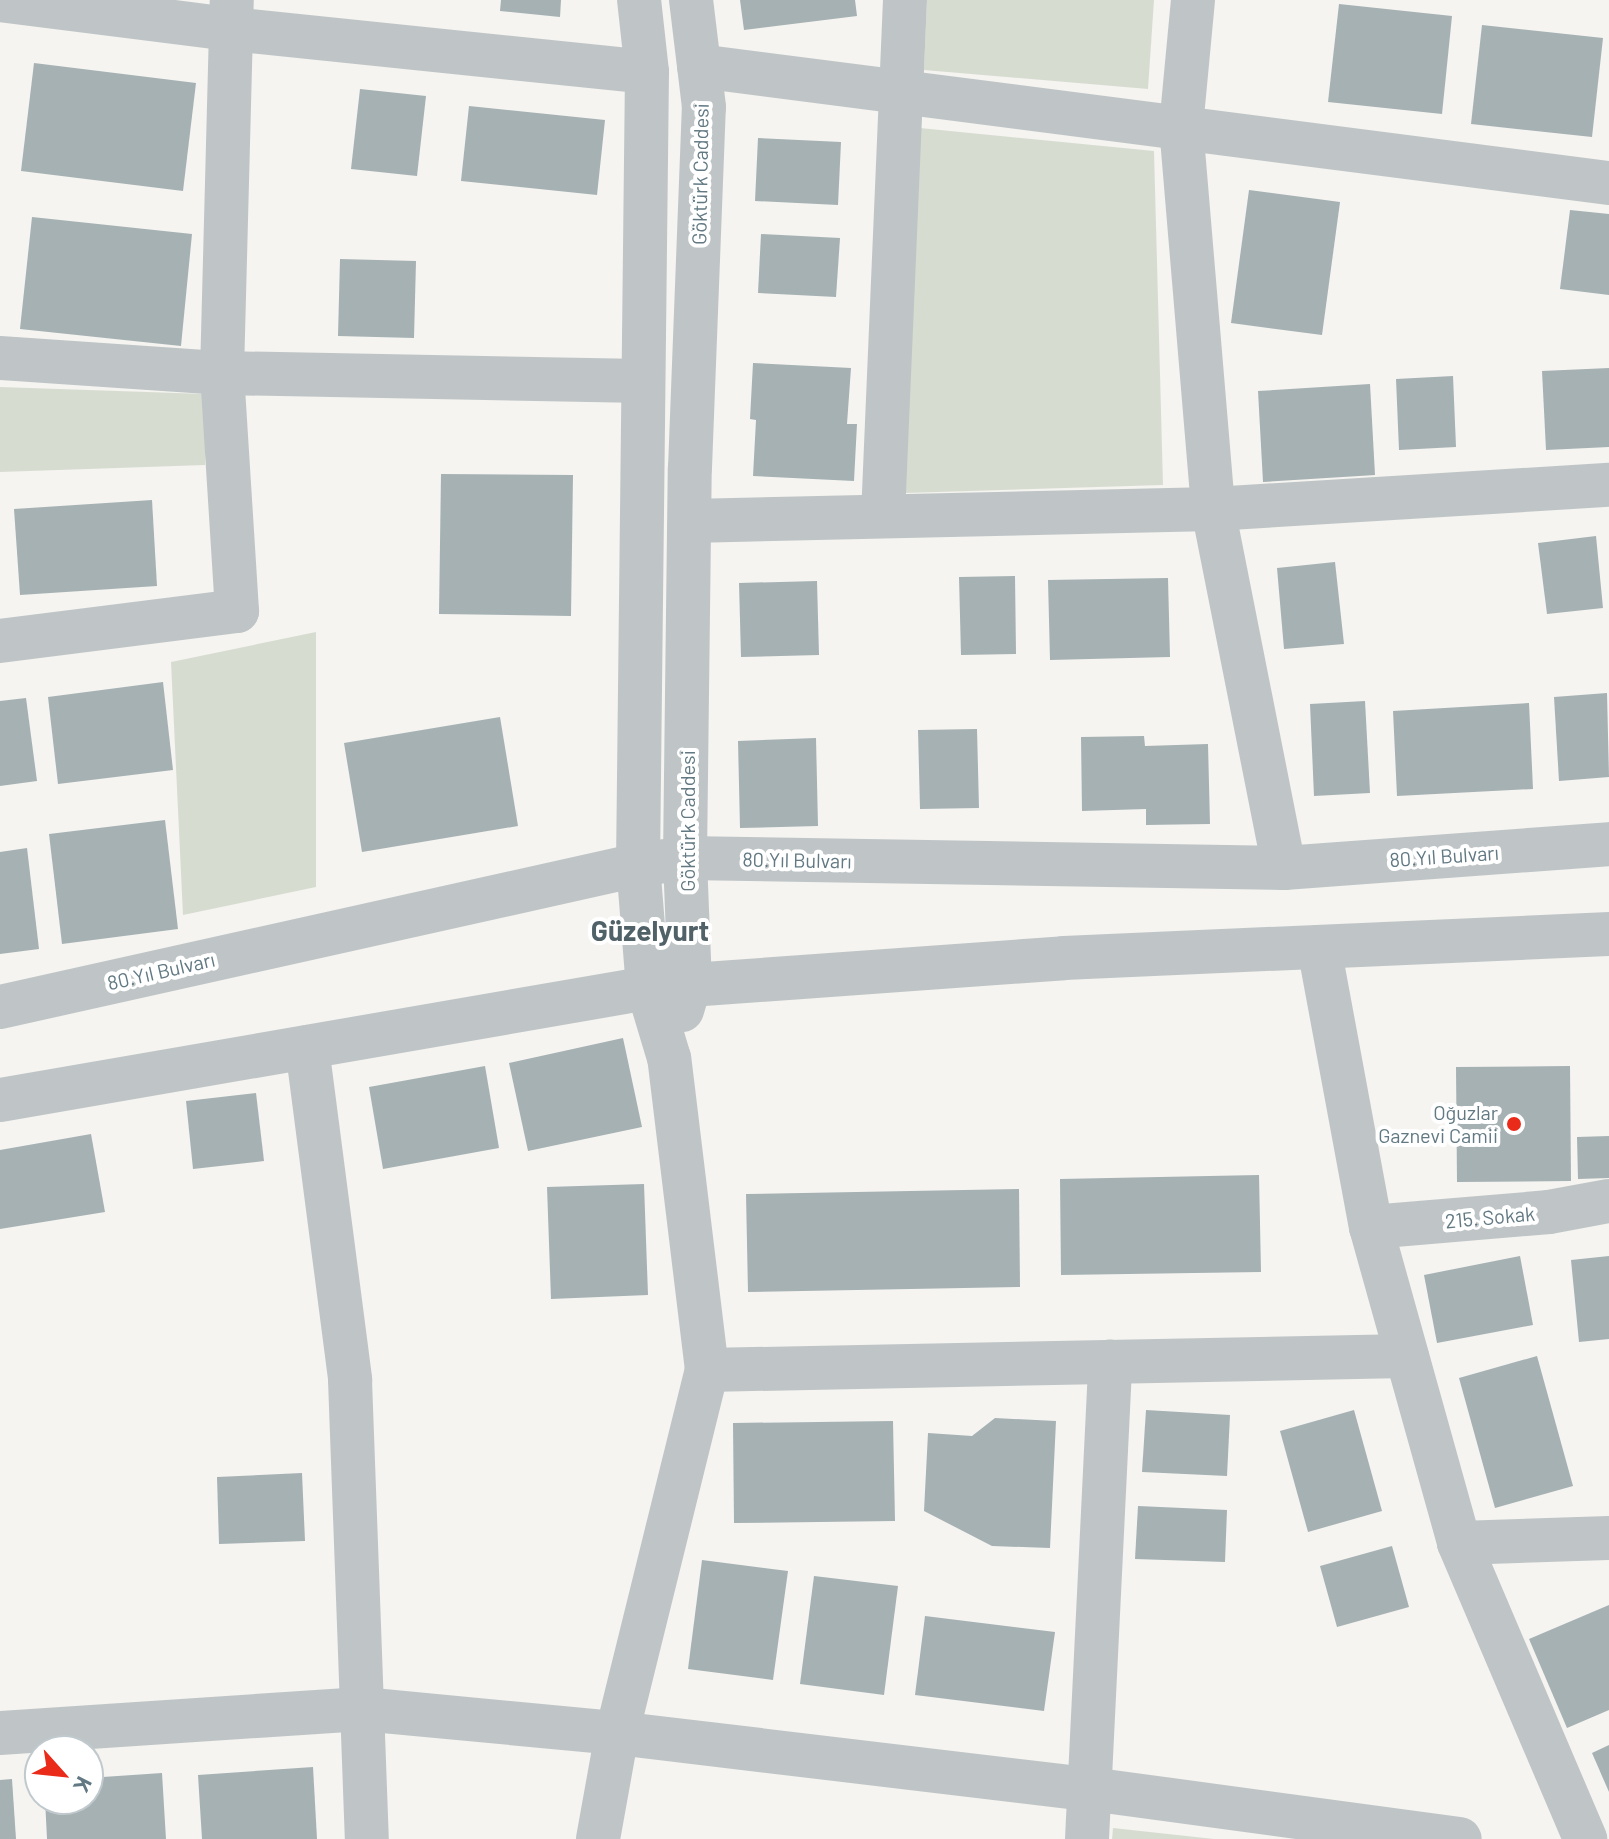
<!DOCTYPE html>
<meta charset="utf-8">
<style>
body{margin:0}
#map{position:relative;width:1609px;height:1839px;overflow:hidden;background:#f5f4f0;font-family:Barlow,sans-serif}
div>[style]{position:absolute}
[style*='--x']{left:calc(var(--x)*1px);top:calc(var(--y)*1px);width:calc(var(--w)*1px);rotate:calc(var(--a)*1deg)}
.green>*{inset:0;background:#d7dcd1}
.building>*{inset:0;background:#a6b1b4}
.minor>*{height:44px;margin:-22px;padding:0 22px;transform-origin:22px;border-radius:22px;background:#bfc5c7}
.dots>*{width:22px;height:22px;translate:-50% -50%;box-sizing:border-box;border:4px solid #fff;border-radius:50%}
span{translate:-50% -50%;white-space:nowrap;text-align:center;line-height:1.15;-webkit-text-stroke:8px #fff;paint-order:stroke}
.street-label{font-size:20px;color:#627983}
.poi-label{font-size:20px;color:#627983}
.right{translate:-100% -50%;text-align:right}
.district-label{font-size:28px;color:#506168;font-weight:700}
.north{position:absolute;left:24px;top:1735px;width:80px;height:80px;box-sizing:border-box;background:#fff;border:2px solid #c0c9cd;border-radius:50%;rotate:117deg;font-size:22px;font-weight:700;line-height:32px;text-align:center;color:#627983}
.north::after{content:'';display:block;margin:auto;width:28px;height:36px;background:#eb2b1a;clip-path:polygon(50% 0,100% 100%,50% 72%,0 100%)}
</style>
<div id="map">
<div class="green">
<div style="clip-path:polygon(927px 0,1154px 0,1148px 89px,924px 70px)"></div>
<div style="clip-path:polygon(920px 128px,1154px 151px,1163px 485px,905px 493px)"></div>
<div style="clip-path:polygon(0 387px,206px 394px,205px 465px,0 472px)"></div>
<div style="clip-path:polygon(316px 632px,316px 887px,183px 915px,171px 662px)"></div>
<div style="clip-path:polygon(1113px 1828px,1214px 1839px,1112px 1839px)"></div>
</div>
<div class="building">
<div style="clip-path:polygon(501px 0,561px 0,560px 17px,500px 11px)"></div>
<div style="clip-path:polygon(740px 0,855px 0,857px 16px,744px 30px)"></div>
<div style="clip-path:polygon(1339px 4px,1452px 16px,1442px 114px,1328px 102px)"></div>
<div style="clip-path:polygon(1482px 25px,1603px 38px,1592px 137px,1471px 124px)"></div>
<div style="clip-path:polygon(34px 63px,196px 83px,183px 191px,21px 171px)"></div>
<div style="clip-path:polygon(360px 89px,426px 96px,417px 176px,351px 169px)"></div>
<div style="clip-path:polygon(469px 106px,605px 120px,597px 195px,461px 181px)"></div>
<div style="clip-path:polygon(758px 138px,841px 142px,838px 205px,755px 201px)"></div>
<div style="clip-path:polygon(1249px 190px,1340px 202px,1322px 335px,1231px 323px)"></div>
<div style="clip-path:polygon(1570px 210px,1609px 214px,1609px 295px,1560px 289px)"></div>
<div style="clip-path:polygon(32px 217px,192px 234px,181px 346px,20px 329px)"></div>
<div style="clip-path:polygon(761px 234px,840px 238px,836px 297px,758px 293px)"></div>
<div style="clip-path:polygon(340px 259px,416px 261px,414px 338px,338px 336px)"></div>
<div style="clip-path:polygon(753px 363px,851px 368px,847px 424px,857px 424px,854px 481px,753px 476px,756px 420px,750px 419px)"></div>
<div style="clip-path:polygon(1609px 368px,1609px 447px,1546px 450px,1542px 371px)"></div>
<div style="clip-path:polygon(1453px 376px,1456px 447px,1399px 450px,1396px 379px)"></div>
<div style="clip-path:polygon(1370px 384px,1375px 475px,1263px 482px,1258px 391px)"></div>
<div style="clip-path:polygon(441px 474px,573px 475px,571px 616px,439px 614px)"></div>
<div style="clip-path:polygon(152px 500px,157px 586px,20px 595px,14px 509px)"></div>
<div style="clip-path:polygon(1596px 536px,1603px 608px,1547px 614px,1538px 543px)"></div>
<div style="clip-path:polygon(1335px 562px,1344px 644px,1284px 649px,1277px 568px)"></div>
<div style="clip-path:polygon(1015px 576px,1016px 654px,961px 655px,959px 577px)"></div>
<div style="clip-path:polygon(1168px 578px,1170px 657px,1050px 660px,1048px 580px)"></div>
<div style="clip-path:polygon(817px 581px,819px 655px,741px 657px,739px 583px)"></div>
<div style="clip-path:polygon(163px 682px,173px 770px,58px 784px,48px 697px)"></div>
<div style="clip-path:polygon(1607px 693px,1609px 777px,1559px 781px,1554px 697px)"></div>
<div style="clip-path:polygon(26px 698px,37px 781px,0 786px,0 701px)"></div>
<div style="clip-path:polygon(1365px 701px,1370px 793px,1314px 796px,1310px 704px)"></div>
<div style="clip-path:polygon(1529px 703px,1533px 789px,1397px 796px,1393px 711px)"></div>
<div style="clip-path:polygon(500px 717px,518px 826px,362px 852px,344px 743px)"></div>
<div style="clip-path:polygon(977px 729px,979px 808px,920px 809px,918px 730px)"></div>
<div style="clip-path:polygon(1144px 736px,1145px 746px,1208px 744px,1210px 824px,1146px 825px,1146px 809px,1082px 811px,1081px 737px)"></div>
<div style="clip-path:polygon(816px 738px,818px 826px,740px 828px,738px 741px)"></div>
<div style="clip-path:polygon(165px 820px,178px 929px,62px 944px,49px 834px)"></div>
<div style="clip-path:polygon(27px 848px,39px 949px,0 954px,0 852px)"></div>
<div style="clip-path:polygon(623px 1038px,642px 1127px,528px 1151px,509px 1063px)"></div>
<div style="clip-path:polygon(485px 1066px,499px 1148px,383px 1169px,369px 1087px)"></div>
<div style="clip-path:polygon(1570px 1066px,1571px 1181px,1457px 1182px,1456px 1067px)"></div>
<div style="clip-path:polygon(256px 1093px,264px 1161px,193px 1169px,186px 1101px)"></div>
<div style="clip-path:polygon(91px 1134px,105px 1212px,0 1229px,0 1150px)"></div>
<div style="clip-path:polygon(1609px 1136px,1609px 1178px,1578px 1179px,1577px 1137px)"></div>
<div style="clip-path:polygon(1259px 1175px,1261px 1272px,1061px 1275px,1060px 1179px)"></div>
<div style="clip-path:polygon(644px 1184px,648px 1295px,551px 1299px,547px 1187px)"></div>
<div style="clip-path:polygon(1019px 1189px,1020px 1287px,748px 1292px,746px 1194px)"></div>
<div style="clip-path:polygon(1520px 1256px,1533px 1325px,1437px 1343px,1424px 1275px)"></div>
<div style="clip-path:polygon(1609px 1256px,1609px 1339px,1579px 1342px,1571px 1260px)"></div>
<div style="clip-path:polygon(1537px 1356px,1573px 1486px,1495px 1508px,1459px 1378px)"></div>
<div style="clip-path:polygon(1146px 1410px,1230px 1415px,1227px 1476px,1142px 1472px)"></div>
<div style="clip-path:polygon(1354px 1410px,1382px 1511px,1308px 1532px,1280px 1431px)"></div>
<div style="clip-path:polygon(995px 1418px,1056px 1421px,1050px 1548px,992px 1546px,924px 1511px,928px 1433px,972px 1436px)"></div>
<div style="clip-path:polygon(893px 1421px,895px 1521px,734px 1523px,733px 1423px)"></div>
<div style="clip-path:polygon(302px 1473px,305px 1541px,219px 1544px,217px 1477px)"></div>
<div style="clip-path:polygon(1138px 1506px,1227px 1510px,1225px 1562px,1135px 1559px)"></div>
<div style="clip-path:polygon(1392px 1546px,1409px 1607px,1337px 1627px,1320px 1566px)"></div>
<div style="clip-path:polygon(702px 1560px,788px 1571px,773px 1680px,688px 1669px)"></div>
<div style="clip-path:polygon(814px 1576px,898px 1586px,884px 1695px,800px 1684px)"></div>
<div style="clip-path:polygon(1609px 1605px,1609px 1710px,1567px 1728px,1529px 1639px)"></div>
<div style="clip-path:polygon(925px 1616px,1055px 1632px,1044px 1711px,915px 1695px)"></div>
<div style="clip-path:polygon(1609px 1745px,1609px 1792px,1592px 1753px)"></div>
<div style="clip-path:polygon(313px 1767px,317px 1839px,202px 1839px,198px 1775px)"></div>
<div style="clip-path:polygon(162px 1773px,166px 1839px,47px 1839px,45px 1799px,88px 1799px,88px 1778px)"></div>
<div style="clip-path:polygon(12px 1779px,16px 1839px,0 1839px,0 1780px)"></div>
</div>
<div class="minor">
<div style="--x:0;--y:0;--w:233;--a:7.2"></div>
<div style="--x:231;--y:29;--w:418;--a:5.9"></div>
<div style="--x:1193;--y:0;--w:127;--a:95.4"></div>
<div style="--x:1181;--y:126;--w:384;--a:85.2"></div>
<div style="--x:1213;--y:509;--w:366;--a:78.8"></div>
<div style="--x:699;--y:66;--w:917;--a:7.33"></div>
<div style="--x:0;--y:358;--w:223;--a:3.9"></div>
<div style="--x:222;--y:373;--w:421;--a:1.1"></div>
<div style="--x:883;--y:516;--w:516;--a:-87.56"></div>
<div style="--x:690;--y:521;--w:523;--a:-1.31"></div>
<div style="--x:1213;--y:509;--w:397;--a:-3.5"></div>
<div style="--x:0;--y:641;--w:239;--a:-7.2"></div>
<div style="--x:237;--y:611;--w:238;--a:-93.6"></div>
<div style="--x:222;--y:373;--w:373;--a:-88.5"></div>
<div style="--x:1319;--y:947;--w:285;--a:79.5"></div>
<div style="--x:1371;--y:1227;--w:328;--a:74.4"></div>
<div style="--x:1459;--y:1543;--w:322;--a:66.9"></div>
<div style="--x:0;--y:1007;--w:654;--a:-12.55"></div>
<div style="--x:638;--y:865;--w:48;--a:-8.5"></div>
<div style="--x:685;--y:858;--w:599;--a:0.96"></div>
<div style="--x:1284;--y:868;--w:326;--a:-4.2"></div>
<div style="--x:682;--y:1010;--w:27;--a:-73"></div>
<div style="--x:690;--y:984;--w:126;--a:-92.3"></div>
<div style="--x:685;--y:858;--w:390;--a:-89.3"></div>
<div style="--x:690;--y:468;--w:361;--a:-87.8"></div>
<div style="--x:704;--y:107;--w:108;--a:-96.9"></div>
<div style="--x:307;--y:1047;--w:336;--a:82.6"></div>
<div style="--x:350;--y:1380;--w:459;--a:87.9"></div>
<div style="--x:0;--y:1100;--w:658;--a:-9.81"></div>
<div style="--x:648;--y:988;--w:417;--a:-4.1"></div>
<div style="--x:1064;--y:958;--w:546;--a:-2.52"></div>
<div style="--x:1371;--y:1227;--w:179;--a:-4.8"></div>
<div style="--x:1549;--y:1212;--w:61;--a:-10.4"></div>
<div style="--x:707;--y:1370;--w:700;--a:-1.15"></div>
<div style="--x:1459;--y:1543;--w:150;--a:-1.9"></div>
<div style="--x:0;--y:1733;--w:363;--a:-3.8"></div>
<div style="--x:362;--y:1709;--w:256;--a:5.4"></div>
<div style="--x:617;--y:1733;--w:476;--a:6.8"></div>
<div style="--x:1090;--y:1789;--w:373;--a:7.7"></div>
<div style="--x:598;--y:1839;--w:108;--a:-79.8"></div>
<div style="--x:617;--y:1733;--w:374;--a:-76.1"></div>
<div style="--x:707;--y:1370;--w:314;--a:-96.9"></div>
<div style="--x:669;--y:1058;--w:73;--a:-106.7"></div>
<div style="--x:648;--y:988;--w:123;--a:-94.6"></div>
<div style="--x:638;--y:865;--w:793;--a:-89.35"></div>
<div style="--x:647;--y:72;--w:72;--a:-96.3"></div>
<div style="--x:1087;--y:1839;--w:478;--a:-87.2"></div>
</div>
<div class="dots">
<div style="left:1514px;top:1124px;background:#eb2b1a"></div>
</div>
<div class="street-label">
<span style="left:700px;top:174px;rotate:-89deg">Göktürk Caddesi</span>
<span style="left:687px;top:821px;rotate:-90deg">Göktürk Caddesi</span>
<span style="left:1444px;top:856px;rotate:-4deg">80.Yıl Bulvarı</span>
<span style="left:797px;top:860px;rotate:1deg">80.Yıl Bulvarı</span>
<span style="left:161px;top:971px;rotate:-13deg">80.Yıl Bulvarı</span>
<span style="left:1490px;top:1217px;rotate:-5deg">215. Sokak</span>
</div>
<div class="poi-label">
<span class="right" style="left:1498px;top:1124px">Oğuzlar<br>Gaznevi Camii</span>
</div>
<div class="district-label">
<span style="left:650px;top:930px">Güzelyurt</span>
</div>
<div class="north">K</div>
</div>
